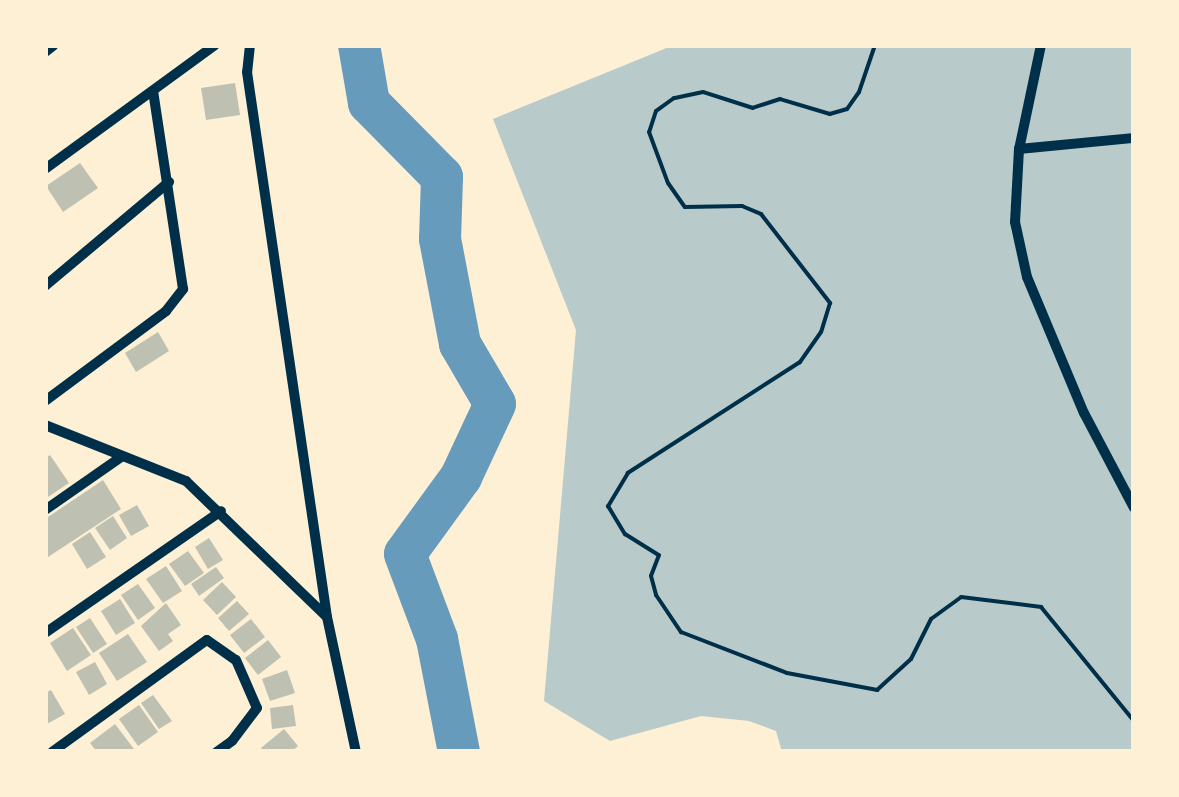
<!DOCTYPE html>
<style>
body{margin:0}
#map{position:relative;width:1179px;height:797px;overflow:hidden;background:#fdf0d5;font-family:Karla,sans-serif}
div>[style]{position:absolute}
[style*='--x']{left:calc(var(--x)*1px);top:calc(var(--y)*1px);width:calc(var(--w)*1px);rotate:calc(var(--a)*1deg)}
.green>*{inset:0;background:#b9caca}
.river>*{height:42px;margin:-21px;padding:0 21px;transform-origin:21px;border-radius:21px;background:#669bbc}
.building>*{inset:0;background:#bec0b2}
.path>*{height:4px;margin:-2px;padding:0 2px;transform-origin:2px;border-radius:2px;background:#003049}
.minor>*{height:10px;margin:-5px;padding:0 5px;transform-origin:5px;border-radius:5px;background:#003049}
span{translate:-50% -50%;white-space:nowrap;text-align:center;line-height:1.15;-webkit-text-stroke:10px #fdf0d5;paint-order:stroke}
.frame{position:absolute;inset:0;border:48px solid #fdf0d5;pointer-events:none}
</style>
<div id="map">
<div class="green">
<div style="clip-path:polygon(674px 45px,1134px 45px,1134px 752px,782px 752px,776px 731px,749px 721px,701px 716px,610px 741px,544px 701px,576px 330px,493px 119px)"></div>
</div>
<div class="river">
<div style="--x:359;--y:45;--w:59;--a:80.2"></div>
<div style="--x:369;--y:103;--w:104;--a:45.4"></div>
<div style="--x:442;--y:177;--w:62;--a:91.8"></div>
<div style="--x:440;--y:239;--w:107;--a:79.2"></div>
<div style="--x:460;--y:344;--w:69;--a:59.7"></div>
<div style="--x:495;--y:404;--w:81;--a:115"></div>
<div style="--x:461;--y:477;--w:95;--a:126"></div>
<div style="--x:405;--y:554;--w:91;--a:69.4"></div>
<div style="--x:437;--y:639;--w:115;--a:79"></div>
</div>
<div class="building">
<div style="clip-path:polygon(235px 83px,240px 115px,206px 120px,201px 88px)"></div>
<div style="clip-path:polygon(80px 163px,98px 188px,63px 212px,46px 186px)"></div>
<div style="clip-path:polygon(158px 332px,169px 351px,136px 372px,125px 353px)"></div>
<div style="clip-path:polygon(50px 455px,69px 483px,45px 499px,45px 458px)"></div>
<div style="clip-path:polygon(103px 480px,121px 509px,45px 559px,45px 519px)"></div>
<div style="clip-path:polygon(137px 505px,149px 526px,131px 536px,119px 515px)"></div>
<div style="clip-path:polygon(113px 516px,127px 538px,110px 550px,95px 528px)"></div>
<div style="clip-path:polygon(90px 532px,106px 557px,87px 569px,72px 544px)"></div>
<div style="clip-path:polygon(209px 538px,223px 560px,208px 569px,195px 547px)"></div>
<div style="clip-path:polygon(188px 551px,204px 573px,185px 586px,169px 564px)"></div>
<div style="clip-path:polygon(166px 566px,182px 591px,163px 603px,146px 579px)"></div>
<div style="clip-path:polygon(216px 567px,224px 578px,199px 596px,191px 584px)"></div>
<div style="clip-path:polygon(222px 582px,236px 597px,217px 615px,203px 600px)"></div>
<div style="clip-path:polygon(138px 584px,155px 608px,138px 620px,121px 595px)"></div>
<div style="clip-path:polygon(120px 599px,135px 623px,116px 635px,101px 611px)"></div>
<div style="clip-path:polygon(237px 601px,249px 614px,229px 631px,218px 618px)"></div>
<div style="clip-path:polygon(166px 603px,181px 625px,168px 634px,173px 641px,159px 651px,141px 626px)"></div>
<div style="clip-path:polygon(90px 618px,107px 644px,93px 653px,76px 627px)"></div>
<div style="clip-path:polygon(251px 619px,265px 637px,244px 653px,230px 635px)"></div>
<div style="clip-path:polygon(73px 628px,91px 655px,67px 671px,50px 643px)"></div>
<div style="clip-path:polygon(128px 634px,147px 662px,117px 681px,99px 653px)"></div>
<div style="clip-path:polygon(268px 640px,281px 657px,258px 675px,245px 658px)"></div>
<div style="clip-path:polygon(95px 662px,107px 684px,89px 695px,76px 672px)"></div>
<div style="clip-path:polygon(287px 670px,295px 693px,270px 701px,262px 679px)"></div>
<div style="clip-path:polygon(51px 690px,65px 714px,45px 725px,45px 693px)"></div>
<div style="clip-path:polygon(153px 695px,172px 721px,159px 729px,141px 703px)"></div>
<div style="clip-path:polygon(139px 705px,158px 732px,138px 746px,119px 719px)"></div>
<div style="clip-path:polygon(293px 705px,296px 726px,272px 729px,270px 708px)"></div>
<div style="clip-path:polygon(115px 724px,134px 749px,97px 752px,90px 743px)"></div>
<div style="clip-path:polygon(284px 729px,298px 746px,291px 752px,264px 752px,261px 748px)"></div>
</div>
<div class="path">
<div style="--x:875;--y:45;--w:50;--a:108.8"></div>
<div style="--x:859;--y:92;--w:21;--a:125"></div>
<div style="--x:847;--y:109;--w:18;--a:164"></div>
<div style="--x:830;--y:114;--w:52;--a:-163.3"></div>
<div style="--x:780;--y:99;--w:28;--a:162"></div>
<div style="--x:753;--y:108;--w:52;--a:-162.3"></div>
<div style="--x:703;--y:92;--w:30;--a:168"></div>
<div style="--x:674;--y:98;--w:22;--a:144"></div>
<div style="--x:656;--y:111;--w:22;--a:108"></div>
<div style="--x:649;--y:132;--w:54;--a:69.6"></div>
<div style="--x:668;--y:183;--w:29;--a:55"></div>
<div style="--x:685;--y:207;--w:57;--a:-1"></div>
<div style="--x:742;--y:206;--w:21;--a:23"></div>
<div style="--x:761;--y:214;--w:113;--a:52.2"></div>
<div style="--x:830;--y:303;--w:30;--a:107"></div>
<div style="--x:821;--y:332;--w:37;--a:125"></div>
<div style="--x:800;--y:362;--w:205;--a:147.2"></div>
<div style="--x:628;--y:473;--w:39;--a:121"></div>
<div style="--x:608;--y:506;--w:33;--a:59"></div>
<div style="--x:625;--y:534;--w:40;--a:32"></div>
<div style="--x:659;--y:555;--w:22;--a:111"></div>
<div style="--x:651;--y:576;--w:20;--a:75"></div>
<div style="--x:656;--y:595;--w:45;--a:56"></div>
<div style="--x:681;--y:632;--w:114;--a:21.1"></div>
<div style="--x:787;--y:673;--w:92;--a:10.7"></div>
<div style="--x:877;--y:690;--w:46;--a:-42.4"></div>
<div style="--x:911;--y:659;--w:45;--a:-63.4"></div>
<div style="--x:931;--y:619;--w:37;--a:-36"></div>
<div style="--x:961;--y:597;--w:81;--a:7.1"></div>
<div style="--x:1041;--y:607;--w:147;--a:50.8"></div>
</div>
<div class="minor">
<div style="--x:250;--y:45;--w:27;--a:96"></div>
<div style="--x:247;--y:72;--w:551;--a:81.65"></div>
<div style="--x:327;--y:617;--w:138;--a:77.9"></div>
<div style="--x:1041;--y:45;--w:106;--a:101.9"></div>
<div style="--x:1019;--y:149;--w:73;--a:93.1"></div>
<div style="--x:1015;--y:222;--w:56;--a:77.7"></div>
<div style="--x:1027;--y:277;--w:147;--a:67.3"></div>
<div style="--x:1084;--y:413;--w:107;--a:62.2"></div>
<div style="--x:45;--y:52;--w:11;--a:-38"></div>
<div style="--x:1019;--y:149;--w:116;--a:-5.5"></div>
<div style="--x:45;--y:169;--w:210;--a:-36.1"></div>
<div style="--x:45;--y:286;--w:162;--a:-40"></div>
<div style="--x:45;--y:401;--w:151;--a:-36.6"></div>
<div style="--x:166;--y:311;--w:28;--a:-52"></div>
<div style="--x:183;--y:289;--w:200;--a:-98.6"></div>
<div style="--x:45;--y:425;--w:152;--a:21.7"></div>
<div style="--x:186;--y:481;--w:194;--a:44"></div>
<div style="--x:45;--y:510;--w:93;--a:-34.9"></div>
<div style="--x:45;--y:633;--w:214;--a:-34.7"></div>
<div style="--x:52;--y:752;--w:191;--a:-35.9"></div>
<div style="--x:207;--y:640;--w:35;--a:35"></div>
<div style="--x:236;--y:660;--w:52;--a:66.4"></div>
<div style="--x:257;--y:708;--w:41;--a:127.1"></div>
<div style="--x:232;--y:741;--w:19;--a:144"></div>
</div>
<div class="frame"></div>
</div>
